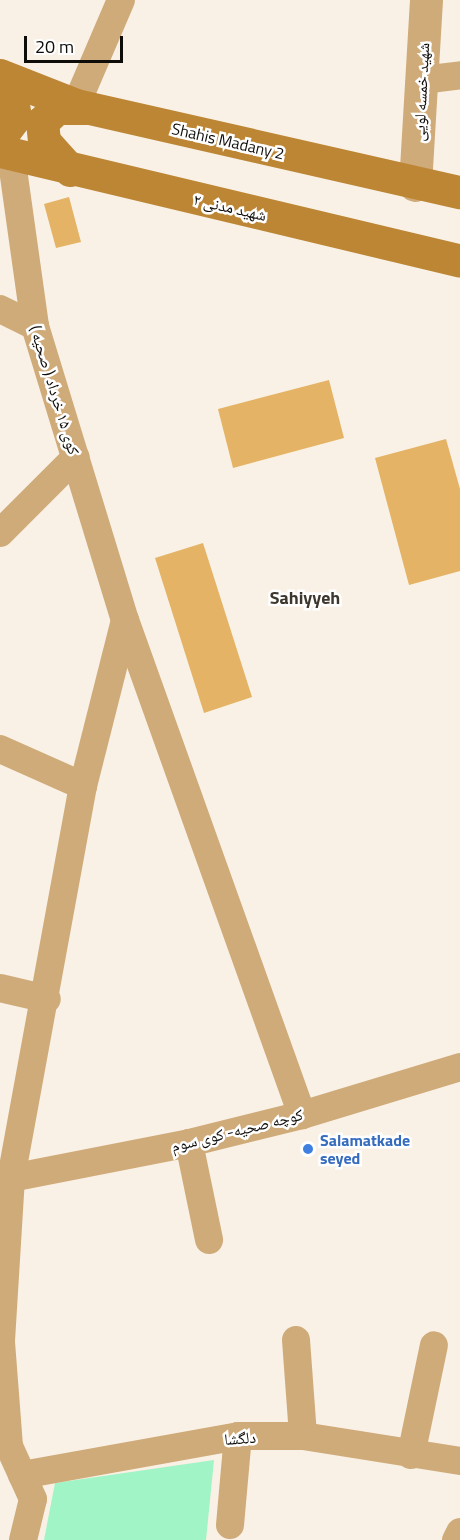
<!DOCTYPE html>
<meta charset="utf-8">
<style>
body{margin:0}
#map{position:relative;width:460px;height:1540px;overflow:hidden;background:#f9f1e5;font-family:"Titillium Web","Noto Naskh Arabic",sans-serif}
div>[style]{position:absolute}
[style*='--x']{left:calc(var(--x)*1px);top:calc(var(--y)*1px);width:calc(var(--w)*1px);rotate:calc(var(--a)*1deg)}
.green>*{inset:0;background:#a0f4c6}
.building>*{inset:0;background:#e4b365}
.minor>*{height:28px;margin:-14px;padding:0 14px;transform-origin:14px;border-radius:14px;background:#d0ab7a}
.tertiary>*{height:33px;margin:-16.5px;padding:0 16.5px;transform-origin:16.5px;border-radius:16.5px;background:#d0ab7a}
.secondary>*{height:33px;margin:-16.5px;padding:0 16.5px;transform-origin:16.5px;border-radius:16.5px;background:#bd8635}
.dots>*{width:16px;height:16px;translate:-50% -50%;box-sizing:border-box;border:3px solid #fff;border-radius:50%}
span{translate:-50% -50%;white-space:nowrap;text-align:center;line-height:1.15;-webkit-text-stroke:5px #fff;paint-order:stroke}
.street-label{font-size:16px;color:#0f0d09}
.shop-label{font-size:16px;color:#366cbe;font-weight:700}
.left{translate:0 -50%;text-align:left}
.neighbourhood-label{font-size:18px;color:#3d372d;font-weight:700}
.scale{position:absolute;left:24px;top:36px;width:99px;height:27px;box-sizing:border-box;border:3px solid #0f0d09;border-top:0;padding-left:8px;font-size:18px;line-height:21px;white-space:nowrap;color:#0f0d09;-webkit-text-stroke:4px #fff;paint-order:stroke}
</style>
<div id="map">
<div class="green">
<div style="clip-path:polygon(214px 1460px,206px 1540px,44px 1540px,55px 1483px)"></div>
</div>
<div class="building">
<div style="clip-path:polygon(69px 197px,81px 242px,56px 248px,44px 204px)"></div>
<div style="clip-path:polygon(329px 380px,344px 438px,233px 468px,218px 409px)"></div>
<div style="clip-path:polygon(446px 439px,460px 489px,460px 571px,409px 585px,375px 458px)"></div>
<div style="clip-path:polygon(203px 543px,252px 697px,204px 713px,155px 558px)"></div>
</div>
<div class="minor">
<div style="--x:422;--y:80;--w:38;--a:-7"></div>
<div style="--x:76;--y:105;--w:114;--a:-66.8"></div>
<div style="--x:11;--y:155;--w:173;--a:82"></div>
<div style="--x:35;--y:326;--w:307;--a:73"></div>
<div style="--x:125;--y:620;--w:526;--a:70.32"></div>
<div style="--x:0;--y:309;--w:39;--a:26"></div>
<div style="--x:0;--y:533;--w:107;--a:-45"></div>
<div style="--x:0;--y:749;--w:91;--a:24"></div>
<div style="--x:0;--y:988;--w:48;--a:13.2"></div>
<div style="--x:189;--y:1143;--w:99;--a:78.3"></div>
<div style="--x:11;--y:1178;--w:181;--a:-11.1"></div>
<div style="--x:189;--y:1143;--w:116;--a:-13.9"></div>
<div style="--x:302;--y:1115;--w:165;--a:-16.9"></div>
<div style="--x:296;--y:1340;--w:96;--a:85.8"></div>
<div style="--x:411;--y:1455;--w:112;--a:-78.2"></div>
<div style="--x:22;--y:1475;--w:219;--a:-10.2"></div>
<div style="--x:238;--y:1436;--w:65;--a:0"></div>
<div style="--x:303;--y:1436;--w:159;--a:9"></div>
<div style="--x:230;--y:1525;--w:89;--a:-84.9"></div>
<div style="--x:23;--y:1540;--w:42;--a:-76.3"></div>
<div style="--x:33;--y:1499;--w:58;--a:-114.4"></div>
<div style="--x:9;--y:1446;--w:105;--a:-94.4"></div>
<div style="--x:1;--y:1341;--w:163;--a:-86.5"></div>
<div style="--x:11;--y:1178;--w:399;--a:-79.6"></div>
<div style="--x:83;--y:786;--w:171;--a:-75.8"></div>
<div style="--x:456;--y:1540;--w:9;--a:-63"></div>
</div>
<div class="tertiary">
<div style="--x:415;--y:185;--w:185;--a:-86.6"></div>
</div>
<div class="secondary">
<div style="--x:0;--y:75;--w:82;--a:21.5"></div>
<div style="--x:76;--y:105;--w:394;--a:12.8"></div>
<div style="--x:0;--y:77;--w:19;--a:54"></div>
<div style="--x:11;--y:92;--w:25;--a:81"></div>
<div style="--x:15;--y:117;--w:25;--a:127"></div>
<div style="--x:0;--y:151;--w:473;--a:13.4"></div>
<div style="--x:70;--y:170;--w:39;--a:-132"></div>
<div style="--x:44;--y:141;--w:19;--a:-96"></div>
<div style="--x:42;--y:122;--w:21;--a:-43"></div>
<div style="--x:57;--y:108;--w:29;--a:0"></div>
</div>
<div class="dots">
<div style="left:308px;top:1149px;background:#3f7fe0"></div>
</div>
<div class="street-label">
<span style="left:421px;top:92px;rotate:-87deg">شهید خمسه لویی</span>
<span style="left:228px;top:141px;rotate:13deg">Shahis Madany 2</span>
<span style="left:230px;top:207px;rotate:13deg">شهید مدنی ۲</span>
<span style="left:55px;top:390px;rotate:73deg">کوی ۱۵ خرداد ( صحیه )</span>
<span style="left:237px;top:1130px;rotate:-14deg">کوچه صحیه- کوی سوم</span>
<span style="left:240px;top:1438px;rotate:-4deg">دلگشا</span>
</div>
<div class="shop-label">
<span class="left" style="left:320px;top:1149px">Salamatkade<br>seyed</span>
</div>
<div class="neighbourhood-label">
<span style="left:305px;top:598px">Sahiyyeh</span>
</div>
<div class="scale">20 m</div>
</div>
